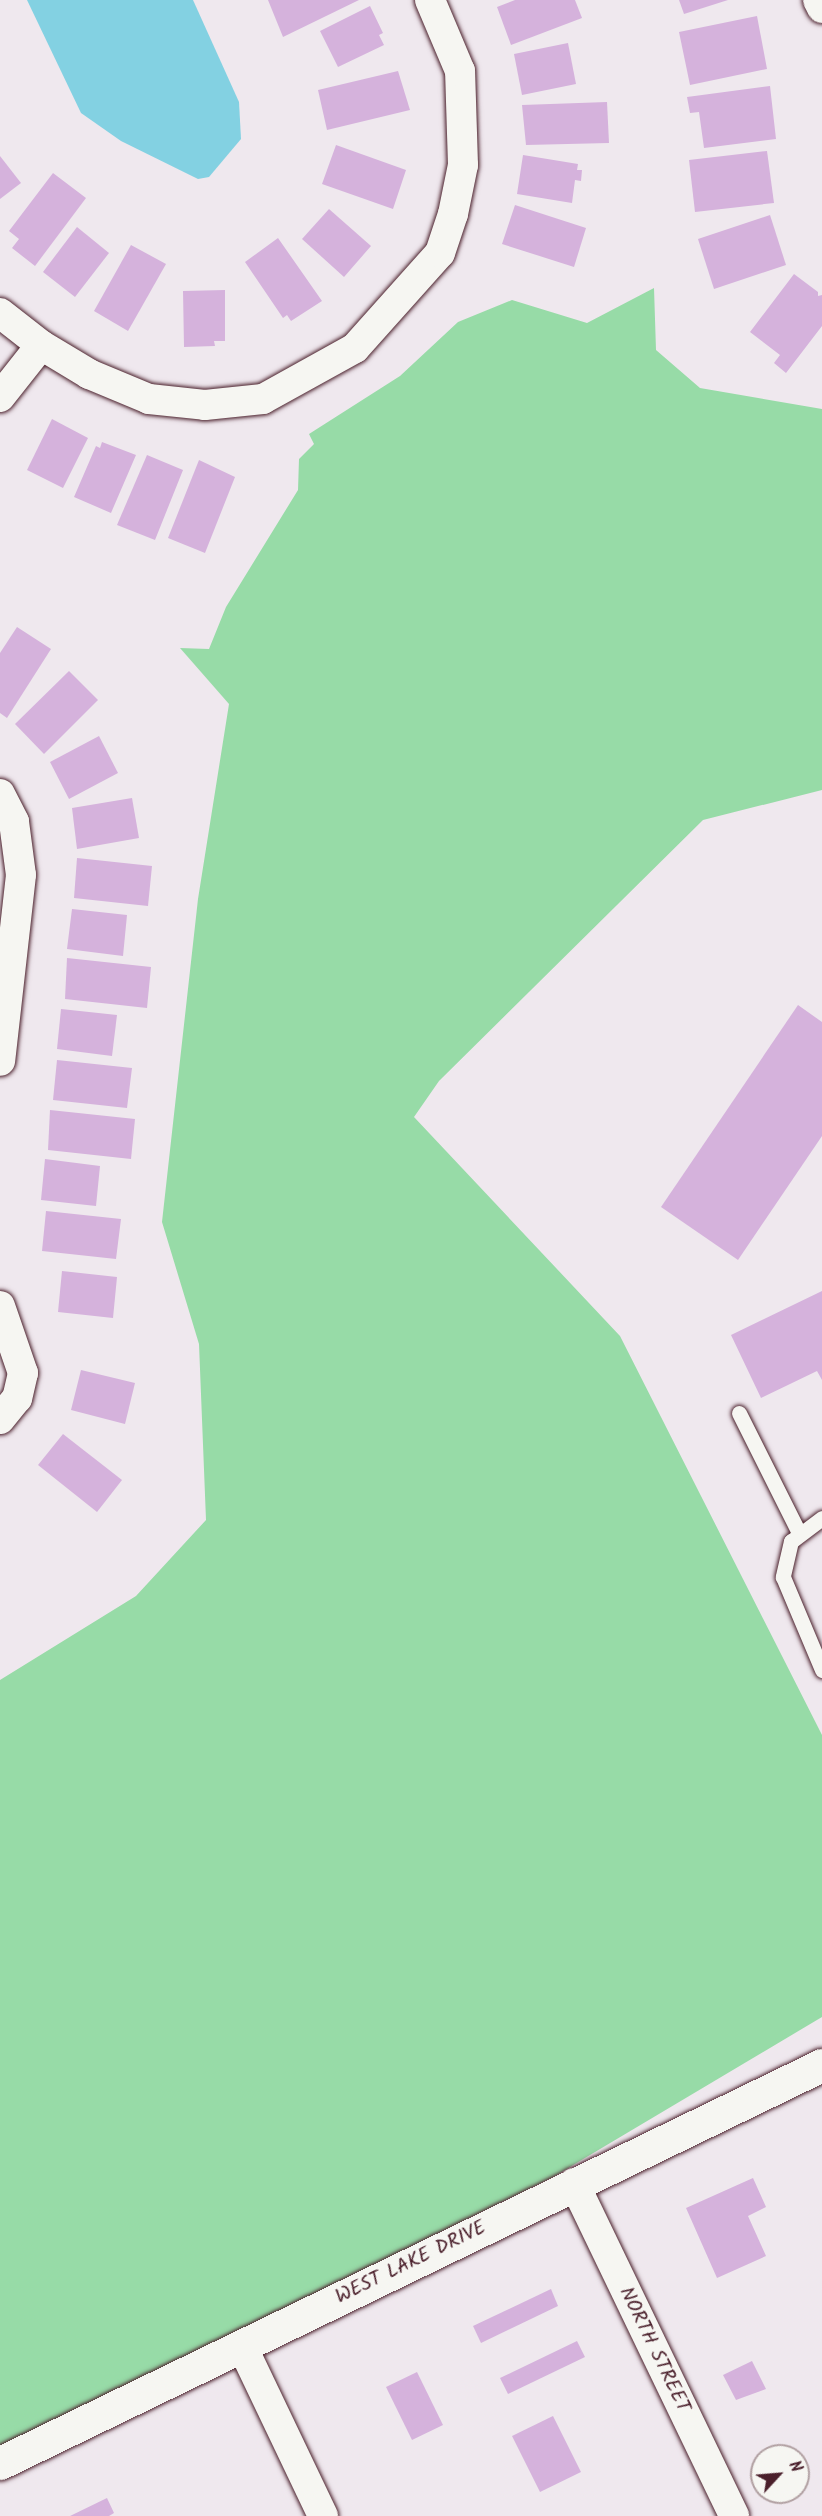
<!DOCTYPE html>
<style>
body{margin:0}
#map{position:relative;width:822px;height:2516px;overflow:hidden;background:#efe8ee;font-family:Kalam,sans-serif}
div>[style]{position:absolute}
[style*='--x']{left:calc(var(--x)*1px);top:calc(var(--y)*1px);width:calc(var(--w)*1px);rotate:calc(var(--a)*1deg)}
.green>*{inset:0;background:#97dba7}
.water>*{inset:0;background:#83d1e2}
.building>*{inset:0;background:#d5b2dc}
.roads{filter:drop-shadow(0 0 2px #4a1f2b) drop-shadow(0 0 2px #4a1f2b)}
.service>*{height:15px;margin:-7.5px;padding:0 7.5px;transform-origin:7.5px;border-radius:7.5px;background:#f6f6f2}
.minor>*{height:30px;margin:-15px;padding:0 15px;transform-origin:15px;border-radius:15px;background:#f6f6f2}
.tertiary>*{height:33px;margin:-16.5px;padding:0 16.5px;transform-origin:16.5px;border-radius:16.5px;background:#f6f6f2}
span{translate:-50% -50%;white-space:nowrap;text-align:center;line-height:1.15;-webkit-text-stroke:4.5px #f6f6f2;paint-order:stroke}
.street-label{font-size:20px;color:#4a1f2b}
.north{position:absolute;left:750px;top:2444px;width:60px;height:60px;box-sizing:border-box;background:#f6f6f2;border:2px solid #b1a0a2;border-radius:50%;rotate:64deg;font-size:16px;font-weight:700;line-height:24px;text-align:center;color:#4a1f2b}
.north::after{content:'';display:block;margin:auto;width:21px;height:27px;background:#4a1f2b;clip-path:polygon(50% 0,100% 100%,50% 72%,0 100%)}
</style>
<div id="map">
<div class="green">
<div style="clip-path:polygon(654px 288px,656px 350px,700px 388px,822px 409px,822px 790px,703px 820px,439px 1081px,414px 1117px,620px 1336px,822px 1735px,822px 2017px,553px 2177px,0 2447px,0 1680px,136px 1596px,206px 1520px,199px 1344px,162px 1222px,198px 899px,229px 704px,180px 648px,209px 649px,226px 607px,298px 490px,299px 459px,314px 444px,309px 434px,400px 376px,458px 322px,512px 300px,587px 323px)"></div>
</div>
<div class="water">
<div style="clip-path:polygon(27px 0,193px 0,239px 102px,241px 139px,209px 177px,198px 179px,121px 141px,81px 113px)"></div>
</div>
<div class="building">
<div style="clip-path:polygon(268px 0,359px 0,283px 37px)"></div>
<div style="clip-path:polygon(515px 0,575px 0,582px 18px,511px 45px,497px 7px)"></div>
<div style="clip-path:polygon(679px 0,728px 0,684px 14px)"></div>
<div style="clip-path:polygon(370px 6px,383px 33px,379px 35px,384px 45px,338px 67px,320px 31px)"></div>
<div style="clip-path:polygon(757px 16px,767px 69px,690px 85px,679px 32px)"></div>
<div style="clip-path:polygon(568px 43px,576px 84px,522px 95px,514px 54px)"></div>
<div style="clip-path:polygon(398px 71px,410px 110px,327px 130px,318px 90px)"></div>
<div style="clip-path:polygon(770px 86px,776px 139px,704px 148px,699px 112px,690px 113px,687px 97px)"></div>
<div style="clip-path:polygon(607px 102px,609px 143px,526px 145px,522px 105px)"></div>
<div style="clip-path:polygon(336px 145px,406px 170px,393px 209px,322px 184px)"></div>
<div style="clip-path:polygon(767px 151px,774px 203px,695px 212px,689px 160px)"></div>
<div style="clip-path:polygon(523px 155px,578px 164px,577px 170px,582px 170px,581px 181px,575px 180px,572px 203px,517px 194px)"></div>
<div style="clip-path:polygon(0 156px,21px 183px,0 199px)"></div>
<div style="clip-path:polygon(53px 173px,86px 198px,35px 266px,12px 248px,19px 239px,9px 231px)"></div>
<div style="clip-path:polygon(515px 205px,586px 228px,574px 267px,502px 244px)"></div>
<div style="clip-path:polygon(329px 209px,371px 246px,344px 277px,302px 239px)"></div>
<div style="clip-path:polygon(770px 215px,786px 265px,714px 289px,698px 239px)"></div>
<div style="clip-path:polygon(77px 227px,109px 253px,75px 297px,43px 272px)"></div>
<div style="clip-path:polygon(278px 238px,322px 301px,291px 321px,287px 315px,283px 318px,245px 262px)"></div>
<div style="clip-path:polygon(131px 245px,166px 264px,128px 331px,94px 311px)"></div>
<div style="clip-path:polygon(794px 274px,818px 292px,818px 296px,822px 295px,822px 326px,786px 373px,774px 363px,780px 355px,750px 332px)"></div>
<div style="clip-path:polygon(225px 290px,225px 341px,214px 341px,215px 346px,184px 347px,183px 291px)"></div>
<div style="clip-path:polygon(52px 419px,88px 438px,63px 488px,27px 470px)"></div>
<div style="clip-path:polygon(102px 442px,136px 455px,111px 513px,74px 497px,96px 446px,100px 448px)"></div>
<div style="clip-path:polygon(147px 455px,183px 470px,155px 540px,117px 525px)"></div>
<div style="clip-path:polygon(199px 460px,235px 477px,205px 553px,168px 538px)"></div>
<div style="clip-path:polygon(17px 627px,51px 649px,7px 718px,0 713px,0 653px)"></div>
<div style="clip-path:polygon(69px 671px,98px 700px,44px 754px,15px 724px)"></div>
<div style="clip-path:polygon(99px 736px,118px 773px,69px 799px,50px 762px)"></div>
<div style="clip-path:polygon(132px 798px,139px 838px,77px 849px,72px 808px)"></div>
<div style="clip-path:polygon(77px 858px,152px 866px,148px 906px,74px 898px)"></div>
<div style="clip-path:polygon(72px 909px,127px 915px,123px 956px,67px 949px)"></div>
<div style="clip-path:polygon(67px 958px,151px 967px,147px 1008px,65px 999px)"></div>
<div style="clip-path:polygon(798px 1005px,822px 1022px,822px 1136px,738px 1260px,661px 1207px)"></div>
<div style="clip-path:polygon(61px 1009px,117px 1015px,112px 1056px,57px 1049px)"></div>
<div style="clip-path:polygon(57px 1060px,132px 1068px,127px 1108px,53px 1100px)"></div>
<div style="clip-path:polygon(50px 1110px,135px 1119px,131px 1159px,48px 1150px)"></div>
<div style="clip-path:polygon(45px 1159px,100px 1166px,96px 1206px,41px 1200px)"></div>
<div style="clip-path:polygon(46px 1211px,121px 1219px,116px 1259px,42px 1251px)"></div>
<div style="clip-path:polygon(62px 1271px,117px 1277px,113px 1318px,58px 1312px)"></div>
<div style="clip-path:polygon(822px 1291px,822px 1380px,817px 1371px,761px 1398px,731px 1335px)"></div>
<div style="clip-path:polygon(81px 1370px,135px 1383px,125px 1424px,71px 1410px)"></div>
<div style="clip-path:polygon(63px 1434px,122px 1480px,97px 1512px,38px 1465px)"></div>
<div style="clip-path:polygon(753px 2178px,766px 2207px,748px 2216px,766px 2256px,717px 2278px,686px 2208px)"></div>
<div style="clip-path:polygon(551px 2289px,558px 2306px,481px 2343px,473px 2326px)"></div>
<div style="clip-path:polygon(577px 2341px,585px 2357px,508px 2394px,500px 2378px)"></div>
<div style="clip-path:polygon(752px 2361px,766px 2389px,736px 2400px,723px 2375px)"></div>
<div style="clip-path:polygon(417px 2372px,443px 2425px,412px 2440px,386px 2387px)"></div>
<div style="clip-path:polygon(553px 2416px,581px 2472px,540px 2492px,512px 2436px)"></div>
<div style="clip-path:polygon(107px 2498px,114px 2513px,109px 2516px,70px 2516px)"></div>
</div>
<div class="roads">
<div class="service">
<div style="--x:739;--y:1413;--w:134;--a:63.4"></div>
<div style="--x:822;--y:1518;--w:39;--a:143"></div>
<div style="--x:791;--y:1541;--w:37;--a:103"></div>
<div style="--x:783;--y:1577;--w:101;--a:67.2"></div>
</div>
<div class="minor">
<div style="--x:818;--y:0;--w:9;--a:63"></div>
<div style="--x:0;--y:313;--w:52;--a:38"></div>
<div style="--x:41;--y:345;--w:56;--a:31.1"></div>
<div style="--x:89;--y:374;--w:65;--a:22.6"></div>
<div style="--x:149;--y:399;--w:56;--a:6.1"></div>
<div style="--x:205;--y:405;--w:58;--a:-5.9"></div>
<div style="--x:263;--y:399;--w:105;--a:-29"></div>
<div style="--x:355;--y:348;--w:127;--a:-48.2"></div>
<div style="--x:440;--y:253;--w:41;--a:-71.6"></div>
<div style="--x:453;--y:214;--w:50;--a:-78.5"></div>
<div style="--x:463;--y:165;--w:94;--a:-91.8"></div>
<div style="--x:460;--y:71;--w:77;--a:-112.9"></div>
<div style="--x:0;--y:397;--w:66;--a:-51.7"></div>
<div style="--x:0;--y:794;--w:31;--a:63"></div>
<div style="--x:14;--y:822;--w:53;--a:82.5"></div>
<div style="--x:21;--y:875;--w:187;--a:96.4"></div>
<div style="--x:0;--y:1306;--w:71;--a:71.1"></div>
<div style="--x:23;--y:1373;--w:26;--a:103"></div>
<div style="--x:17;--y:1398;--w:27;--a:129"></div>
<div style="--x:574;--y:2183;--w:369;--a:64.3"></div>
<div style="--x:242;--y:2346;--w:188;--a:64.5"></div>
</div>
<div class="tertiary">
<div style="--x:0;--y:2463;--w:913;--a:-25.84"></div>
</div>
</div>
<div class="street-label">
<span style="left:411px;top:2263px;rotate:-26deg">WEST LAKE DRIVE</span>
<span style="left:654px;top:2350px;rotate:64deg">NORTH STREET</span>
</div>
<div class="north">N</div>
</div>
